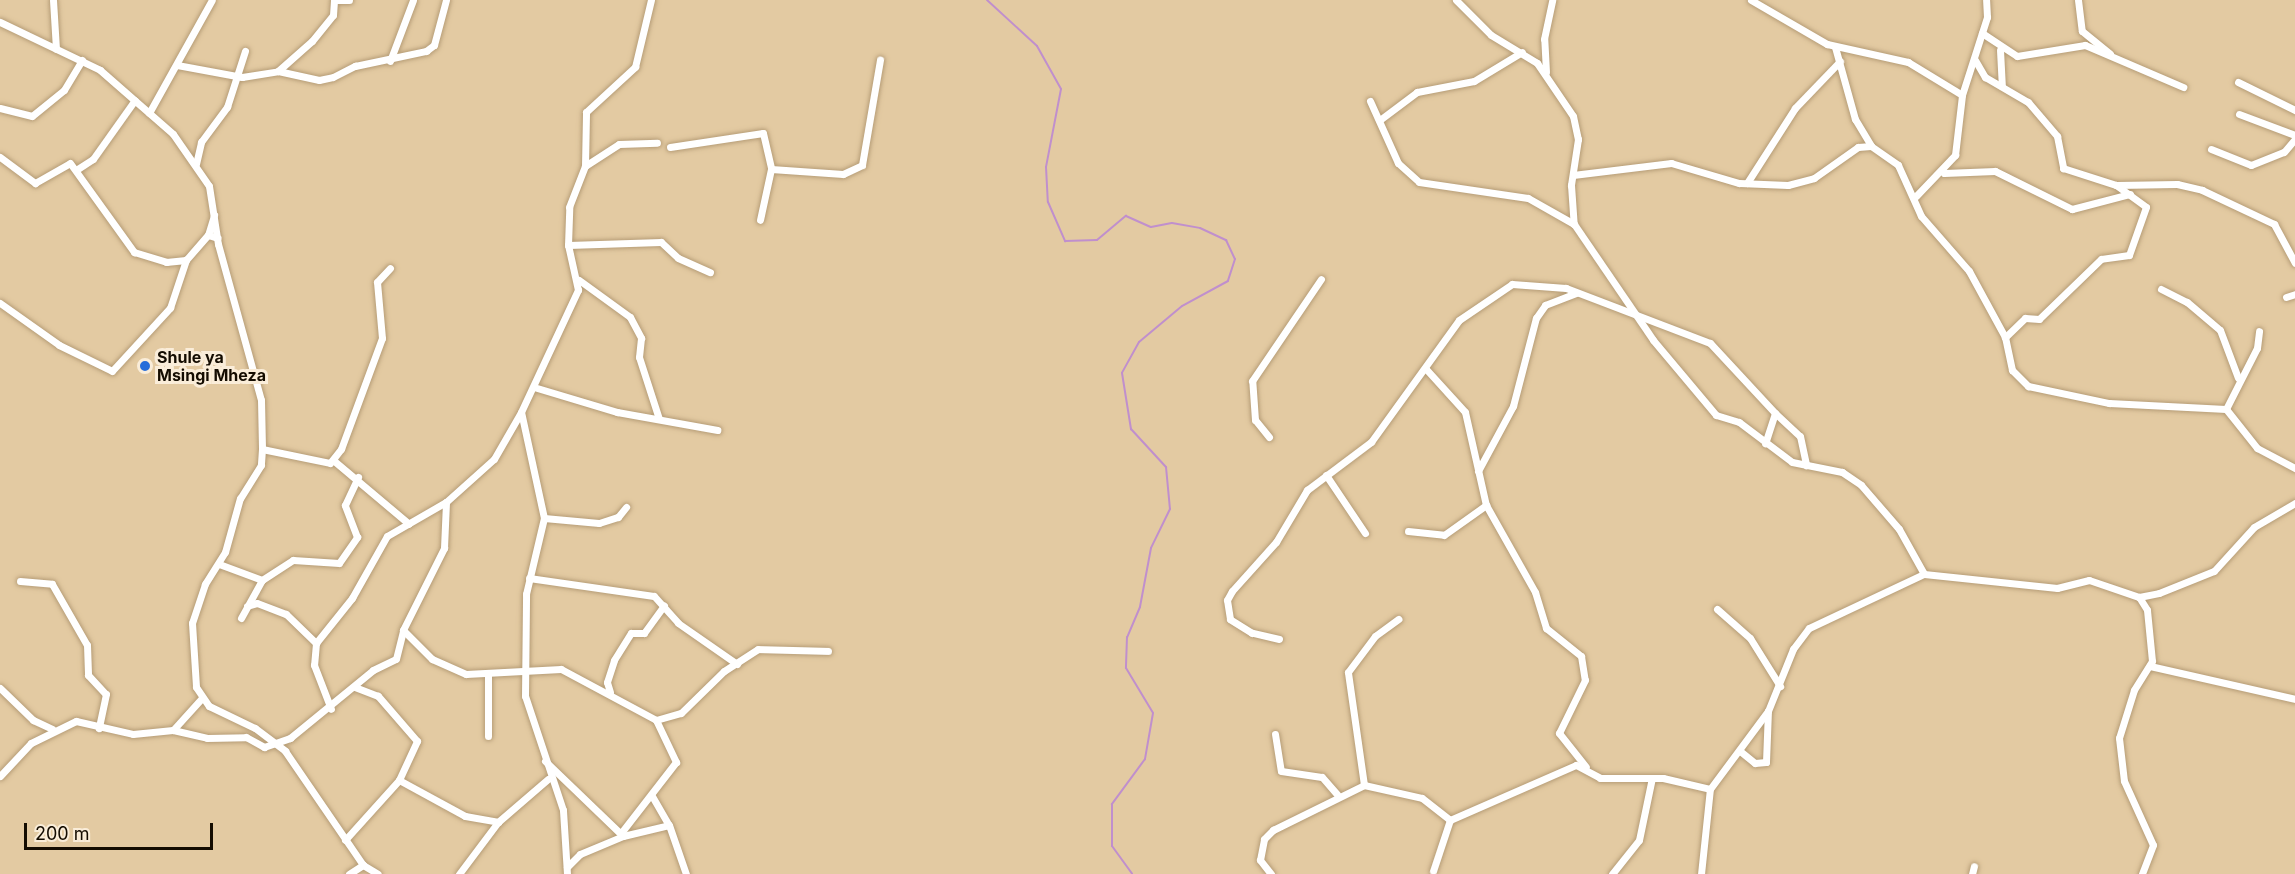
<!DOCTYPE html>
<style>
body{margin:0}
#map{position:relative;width:2295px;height:874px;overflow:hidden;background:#e3caa2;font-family:Inter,sans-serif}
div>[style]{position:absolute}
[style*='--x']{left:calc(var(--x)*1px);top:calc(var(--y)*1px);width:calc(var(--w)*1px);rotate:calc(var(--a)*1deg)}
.stream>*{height:2px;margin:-1px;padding:0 1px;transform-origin:1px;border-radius:1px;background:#c08fcd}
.roads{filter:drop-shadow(0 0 2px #b69d77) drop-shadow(0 0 2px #b69d77)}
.minor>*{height:7px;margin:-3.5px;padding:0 3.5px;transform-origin:3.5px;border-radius:3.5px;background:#fff}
.dots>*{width:16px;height:16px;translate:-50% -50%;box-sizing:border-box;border:3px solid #faedd9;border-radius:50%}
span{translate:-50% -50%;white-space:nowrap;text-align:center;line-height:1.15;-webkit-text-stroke:6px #faedd9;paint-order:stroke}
.poi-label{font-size:16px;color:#140c01;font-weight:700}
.left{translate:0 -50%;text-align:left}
.scale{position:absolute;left:24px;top:823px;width:189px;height:27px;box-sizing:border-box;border:3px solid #140c01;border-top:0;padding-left:8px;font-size:18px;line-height:21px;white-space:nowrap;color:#140c01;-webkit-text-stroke:4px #faedd9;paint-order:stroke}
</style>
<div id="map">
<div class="stream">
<div style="--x:987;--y:0;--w:68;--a:42.6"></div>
<div style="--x:1037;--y:46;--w:49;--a:60.8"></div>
<div style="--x:1061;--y:89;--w:79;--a:100.9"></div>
<div style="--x:1046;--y:167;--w:35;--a:87"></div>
<div style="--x:1048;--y:202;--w:43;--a:66.4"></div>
<div style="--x:1065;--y:241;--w:32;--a:-2"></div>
<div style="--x:1097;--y:240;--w:38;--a:-40"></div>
<div style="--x:1126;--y:216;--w:27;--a:24"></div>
<div style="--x:1151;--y:227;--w:21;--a:-11"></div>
<div style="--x:1172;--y:223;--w:28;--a:10"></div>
<div style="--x:1200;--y:228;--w:29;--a:25"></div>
<div style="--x:1226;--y:240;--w:21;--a:65"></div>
<div style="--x:1235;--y:259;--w:23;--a:108"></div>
<div style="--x:1228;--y:281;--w:52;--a:151.5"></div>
<div style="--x:1182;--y:306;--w:56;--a:140.1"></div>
<div style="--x:1139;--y:342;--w:35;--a:119"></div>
<div style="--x:1122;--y:373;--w:57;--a:80.9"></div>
<div style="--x:1131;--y:429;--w:52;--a:47.4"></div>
<div style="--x:1166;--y:467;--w:42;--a:84.6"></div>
<div style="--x:1170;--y:509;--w:43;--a:116"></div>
<div style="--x:1151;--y:548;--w:60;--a:100.6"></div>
<div style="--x:1140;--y:607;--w:33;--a:113"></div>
<div style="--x:1127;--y:637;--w:31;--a:92"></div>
<div style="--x:1126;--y:668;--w:52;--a:59"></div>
<div style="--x:1153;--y:713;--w:47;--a:99.9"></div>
<div style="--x:1145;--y:759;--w:56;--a:126.3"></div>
<div style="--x:1112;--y:804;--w:42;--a:90"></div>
<div style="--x:1112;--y:846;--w:34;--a:54"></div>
</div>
<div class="roads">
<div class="minor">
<div style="--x:53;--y:0;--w:49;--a:86.5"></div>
<div style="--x:334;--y:0;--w:15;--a:0"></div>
<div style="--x:1456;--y:0;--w:49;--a:45"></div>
<div style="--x:1491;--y:35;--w:54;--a:31.3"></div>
<div style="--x:1537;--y:63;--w:64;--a:55.8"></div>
<div style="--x:1573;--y:116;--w:24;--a:78"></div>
<div style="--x:1578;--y:139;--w:47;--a:98.7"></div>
<div style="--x:1571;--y:185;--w:39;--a:86"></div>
<div style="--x:1574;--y:224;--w:140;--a:55.7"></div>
<div style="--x:1653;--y:340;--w:98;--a:50"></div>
<div style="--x:1716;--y:415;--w:24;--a:17"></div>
<div style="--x:1739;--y:422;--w:66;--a:37"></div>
<div style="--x:1792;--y:462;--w:51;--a:11.3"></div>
<div style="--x:1842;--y:472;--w:23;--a:34"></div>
<div style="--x:1861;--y:485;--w:58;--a:49.2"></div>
<div style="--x:1899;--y:529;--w:51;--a:60.9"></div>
<div style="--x:1924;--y:574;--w:134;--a:6"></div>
<div style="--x:2057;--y:588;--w:33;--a:-14"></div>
<div style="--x:2089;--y:580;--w:53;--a:18.8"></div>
<div style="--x:2139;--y:597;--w:20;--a:-11"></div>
<div style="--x:2159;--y:593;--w:59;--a:-21.8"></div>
<div style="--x:2214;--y:571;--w:59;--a:-47.7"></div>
<div style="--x:2254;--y:527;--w:48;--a:-30.3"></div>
<div style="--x:1751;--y:0;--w:88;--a:30.1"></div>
<div style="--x:1827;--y:44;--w:83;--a:12.5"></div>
<div style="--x:1908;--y:62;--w:63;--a:31.4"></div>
<div style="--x:2078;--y:0;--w:31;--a:83"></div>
<div style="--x:2082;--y:31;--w:36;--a:39"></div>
<div style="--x:0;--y:22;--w:111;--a:25.6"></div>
<div style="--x:100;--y:70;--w:97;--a:41.2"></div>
<div style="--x:173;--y:134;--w:63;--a:55.3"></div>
<div style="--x:209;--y:186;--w:59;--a:81.2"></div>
<div style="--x:218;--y:244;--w:162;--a:74.6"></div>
<div style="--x:261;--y:400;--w:49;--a:88.8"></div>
<div style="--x:262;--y:449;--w:16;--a:94"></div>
<div style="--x:261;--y:465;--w:39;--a:122"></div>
<div style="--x:240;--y:498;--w:56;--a:105.5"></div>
<div style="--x:225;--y:552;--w:38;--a:122"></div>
<div style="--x:205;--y:584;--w:41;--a:108.4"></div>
<div style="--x:192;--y:623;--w:64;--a:86.4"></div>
<div style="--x:196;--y:687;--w:23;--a:56"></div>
<div style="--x:209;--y:706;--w:51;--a:25.6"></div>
<div style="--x:255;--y:728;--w:38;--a:37"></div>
<div style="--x:285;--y:751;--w:138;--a:55.6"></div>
<div style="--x:363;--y:865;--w:17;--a:31"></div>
<div style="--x:1982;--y:33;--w:42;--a:33.3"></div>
<div style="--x:2017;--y:56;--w:69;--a:-9.2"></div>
<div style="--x:2085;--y:45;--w:107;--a:23.2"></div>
<div style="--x:1835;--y:47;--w:75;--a:74.5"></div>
<div style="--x:1855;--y:119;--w:31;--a:59"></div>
<div style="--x:2000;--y:50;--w:36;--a:87"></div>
<div style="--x:1975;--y:60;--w:20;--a:60"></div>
<div style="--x:1985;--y:77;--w:50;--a:30.2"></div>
<div style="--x:2028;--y:102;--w:45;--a:49.5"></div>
<div style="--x:2057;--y:136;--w:33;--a:79"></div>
<div style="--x:2063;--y:168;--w:56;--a:17.8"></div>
<div style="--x:2116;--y:185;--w:37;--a:36"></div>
<div style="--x:2146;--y:207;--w:51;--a:109.5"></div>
<div style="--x:2129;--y:255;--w:28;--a:172"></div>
<div style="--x:2101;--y:259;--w:86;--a:135.9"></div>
<div style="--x:2039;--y:319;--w:14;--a:-176"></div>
<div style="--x:2025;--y:318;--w:28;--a:136"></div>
<div style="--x:390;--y:61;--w:65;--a:-69.3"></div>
<div style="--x:177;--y:65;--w:66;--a:10.5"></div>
<div style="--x:242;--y:77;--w:36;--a:-9"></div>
<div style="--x:278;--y:71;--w:42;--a:12.4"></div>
<div style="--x:319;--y:80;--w:14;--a:-12"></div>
<div style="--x:333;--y:77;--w:25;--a:-27"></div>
<div style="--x:355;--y:66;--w:73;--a:-11.9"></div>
<div style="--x:426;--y:51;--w:10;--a:-37"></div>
<div style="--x:434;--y:45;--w:47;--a:-75.1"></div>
<div style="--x:278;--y:71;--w:45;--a:-41.4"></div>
<div style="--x:312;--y:41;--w:33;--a:-51"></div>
<div style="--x:333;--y:15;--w:15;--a:-86"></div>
<div style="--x:1546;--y:72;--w:33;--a:-93"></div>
<div style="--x:1544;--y:39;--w:40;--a:-78"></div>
<div style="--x:2238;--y:82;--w:64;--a:26.2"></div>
<div style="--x:1370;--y:101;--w:68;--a:65.7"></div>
<div style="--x:1398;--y:163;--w:28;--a:42"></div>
<div style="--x:1419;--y:182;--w:110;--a:8.4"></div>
<div style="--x:1528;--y:198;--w:53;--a:29.5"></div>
<div style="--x:0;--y:108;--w:33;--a:14"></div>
<div style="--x:32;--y:116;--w:41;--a:-39.1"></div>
<div style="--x:64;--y:90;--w:35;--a:-59"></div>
<div style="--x:149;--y:113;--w:129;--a:-60.9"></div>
<div style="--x:2239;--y:114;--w:60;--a:20.6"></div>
<div style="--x:1381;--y:119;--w:45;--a:-36.9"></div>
<div style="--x:1417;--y:92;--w:58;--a:-10.9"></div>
<div style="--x:1474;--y:81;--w:56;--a:-31.1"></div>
<div style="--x:670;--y:147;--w:94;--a:-8.6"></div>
<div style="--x:763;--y:133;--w:37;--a:77"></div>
<div style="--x:771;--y:169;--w:52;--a:102.2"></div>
<div style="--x:2211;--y:149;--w:43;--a:21.8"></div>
<div style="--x:2251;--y:165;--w:35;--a:-22"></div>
<div style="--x:2284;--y:152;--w:17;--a:-50"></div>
<div style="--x:0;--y:157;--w:44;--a:36.6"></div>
<div style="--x:35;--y:183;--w:40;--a:-29.7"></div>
<div style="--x:70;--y:163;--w:110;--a:54.3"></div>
<div style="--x:134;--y:252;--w:34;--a:17"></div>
<div style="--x:166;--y:262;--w:20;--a:-6"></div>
<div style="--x:186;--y:260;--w:33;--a:-49"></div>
<div style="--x:208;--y:235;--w:10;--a:17"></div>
<div style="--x:196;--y:164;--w:23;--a:-77"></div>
<div style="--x:201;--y:142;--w:44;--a:-53.4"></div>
<div style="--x:227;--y:107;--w:59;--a:-72.2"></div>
<div style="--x:585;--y:166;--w:40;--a:-32.9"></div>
<div style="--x:619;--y:144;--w:38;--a:-2"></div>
<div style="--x:771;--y:169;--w:72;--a:4"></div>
<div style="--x:843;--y:174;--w:21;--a:-25"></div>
<div style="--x:862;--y:165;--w:107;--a:-80.3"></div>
<div style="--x:76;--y:170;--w:20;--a:-33"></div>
<div style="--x:93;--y:159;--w:72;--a:-54.6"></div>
<div style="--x:1944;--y:173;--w:51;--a:-2.2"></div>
<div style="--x:1995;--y:171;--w:86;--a:26.3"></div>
<div style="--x:2072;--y:209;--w:60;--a:-14.5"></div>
<div style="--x:1573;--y:175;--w:99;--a:-7"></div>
<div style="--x:1671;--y:163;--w:71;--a:16.4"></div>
<div style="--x:1739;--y:183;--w:49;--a:2.3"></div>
<div style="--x:1788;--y:185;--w:27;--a:-15"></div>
<div style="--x:1814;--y:178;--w:54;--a:-35.2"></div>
<div style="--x:1858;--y:147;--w:13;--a:-4"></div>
<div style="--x:1871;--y:146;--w:33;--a:35"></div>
<div style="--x:1898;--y:165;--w:56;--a:65.7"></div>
<div style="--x:1921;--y:216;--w:73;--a:48.9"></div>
<div style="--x:1969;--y:271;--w:75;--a:61.4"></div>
<div style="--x:2005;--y:337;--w:34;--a:78"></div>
<div style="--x:2012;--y:370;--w:23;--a:45"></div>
<div style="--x:2028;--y:386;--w:83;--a:11.9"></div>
<div style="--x:2109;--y:403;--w:117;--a:2.9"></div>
<div style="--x:2226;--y:409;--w:50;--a:51.5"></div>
<div style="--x:2257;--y:448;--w:43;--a:27.8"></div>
<div style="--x:1747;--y:183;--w:89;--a:-57.4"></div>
<div style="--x:1795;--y:108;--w:65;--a:-46.2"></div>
<div style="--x:2116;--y:185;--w:61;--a:-0.9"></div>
<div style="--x:2177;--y:184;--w:26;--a:13"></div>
<div style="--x:2202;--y:190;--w:80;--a:25.3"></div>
<div style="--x:2274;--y:224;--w:44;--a:61.7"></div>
<div style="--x:1916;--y:196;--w:57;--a:-46.4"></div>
<div style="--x:1955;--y:155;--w:60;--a:-83.3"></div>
<div style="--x:1962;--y:95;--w:82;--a:-72.2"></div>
<div style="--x:1987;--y:17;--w:17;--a:-93"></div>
<div style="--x:208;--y:235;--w:21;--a:-73"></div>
<div style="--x:568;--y:245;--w:93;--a:-1.8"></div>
<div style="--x:661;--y:242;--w:23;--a:43"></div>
<div style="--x:678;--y:258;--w:35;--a:24"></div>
<div style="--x:579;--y:280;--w:63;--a:36"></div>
<div style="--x:630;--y:317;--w:24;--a:62"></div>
<div style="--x:641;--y:338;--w:19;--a:96"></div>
<div style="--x:639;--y:357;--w:65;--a:72.1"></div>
<div style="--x:2161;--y:289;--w:29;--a:27"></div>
<div style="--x:2187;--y:302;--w:43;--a:40.3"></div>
<div style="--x:2220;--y:330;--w:51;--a:69.4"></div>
<div style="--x:2286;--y:297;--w:9;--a:-18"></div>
<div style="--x:0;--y:303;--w:72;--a:35.4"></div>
<div style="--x:59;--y:345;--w:59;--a:26.1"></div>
<div style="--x:112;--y:371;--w:86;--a:-47.4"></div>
<div style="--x:170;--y:308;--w:51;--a:-71.6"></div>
<div style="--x:1426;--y:369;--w:58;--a:47.8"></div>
<div style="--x:1465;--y:412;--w:95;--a:77.3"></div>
<div style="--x:1486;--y:505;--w:100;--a:60.6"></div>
<div style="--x:1535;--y:592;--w:38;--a:73"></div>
<div style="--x:1546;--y:628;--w:45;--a:38.7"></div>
<div style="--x:1581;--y:656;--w:24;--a:81"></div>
<div style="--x:1585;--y:680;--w:59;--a:116.1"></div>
<div style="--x:1559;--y:733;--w:43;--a:51.5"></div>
<div style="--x:537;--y:388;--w:84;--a:16.7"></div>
<div style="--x:617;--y:412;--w:102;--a:10.2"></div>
<div style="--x:2226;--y:409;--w:68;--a:-63.1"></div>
<div style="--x:2257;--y:348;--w:17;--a:-83"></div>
<div style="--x:1775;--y:413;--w:34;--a:43"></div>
<div style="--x:1800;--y:436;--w:30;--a:78"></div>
<div style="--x:1269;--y:437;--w:22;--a:-129"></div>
<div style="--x:1255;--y:420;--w:39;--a:-94"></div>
<div style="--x:1252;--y:381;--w:123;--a:-55.9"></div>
<div style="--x:262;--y:449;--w:69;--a:11.6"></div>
<div style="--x:330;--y:463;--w:18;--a:-52"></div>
<div style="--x:341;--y:449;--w:118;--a:-69.7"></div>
<div style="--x:382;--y:338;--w:56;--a:-95.1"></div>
<div style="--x:377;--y:282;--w:19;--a:-47"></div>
<div style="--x:333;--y:460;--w:99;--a:40.1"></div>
<div style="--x:1478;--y:471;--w:74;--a:-61.7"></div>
<div style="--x:1513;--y:406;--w:91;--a:-75.4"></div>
<div style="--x:1536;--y:318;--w:16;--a:-55"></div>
<div style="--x:1545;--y:305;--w:34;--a:-21"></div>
<div style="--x:1326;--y:475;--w:70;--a:56.1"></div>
<div style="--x:544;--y:518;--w:55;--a:5.2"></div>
<div style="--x:599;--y:523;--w:20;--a:-18"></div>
<div style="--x:618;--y:517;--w:13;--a:-51"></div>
<div style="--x:1408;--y:531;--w:36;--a:6"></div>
<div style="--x:1444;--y:535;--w:52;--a:-35.5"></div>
<div style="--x:219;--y:564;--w:46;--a:20.4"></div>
<div style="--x:262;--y:580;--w:37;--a:-33"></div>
<div style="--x:293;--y:560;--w:46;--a:3.7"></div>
<div style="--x:339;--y:563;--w:32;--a:-55"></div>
<div style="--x:357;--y:537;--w:34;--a:-111"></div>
<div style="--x:345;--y:505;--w:31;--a:-65"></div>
<div style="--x:529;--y:578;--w:126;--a:8.2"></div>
<div style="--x:654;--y:596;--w:36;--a:48"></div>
<div style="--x:678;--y:623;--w:72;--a:34.8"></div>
<div style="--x:20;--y:581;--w:32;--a:5"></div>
<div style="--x:52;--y:584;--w:70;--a:60.2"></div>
<div style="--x:87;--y:645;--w:30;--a:88"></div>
<div style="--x:88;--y:675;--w:26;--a:47"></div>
<div style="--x:106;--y:694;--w:35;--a:102"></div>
<div style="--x:2139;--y:597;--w:15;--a:58"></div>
<div style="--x:2147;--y:610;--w:51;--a:84.4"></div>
<div style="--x:2152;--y:661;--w:34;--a:122"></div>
<div style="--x:2134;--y:690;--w:50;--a:107.4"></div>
<div style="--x:2119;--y:738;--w:43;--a:83.4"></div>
<div style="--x:2124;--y:781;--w:70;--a:65.6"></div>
<div style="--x:2153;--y:845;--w:31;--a:111"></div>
<div style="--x:247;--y:606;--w:10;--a:-17"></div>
<div style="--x:257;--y:603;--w:31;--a:21"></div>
<div style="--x:286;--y:614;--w:42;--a:44"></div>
<div style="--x:316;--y:643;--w:22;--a:95"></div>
<div style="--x:314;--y:665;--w:47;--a:68.9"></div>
<div style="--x:1717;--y:609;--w:44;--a:41.3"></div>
<div style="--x:1750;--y:638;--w:57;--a:58"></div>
<div style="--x:241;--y:618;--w:43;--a:-61.1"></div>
<div style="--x:403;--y:630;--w:41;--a:45"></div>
<div style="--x:432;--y:659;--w:37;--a:24"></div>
<div style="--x:466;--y:674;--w:95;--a:-3"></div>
<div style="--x:561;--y:669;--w:108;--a:28.2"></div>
<div style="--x:656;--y:720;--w:47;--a:64.5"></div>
<div style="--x:676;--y:762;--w:90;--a:127.8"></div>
<div style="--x:1279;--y:639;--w:28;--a:-167"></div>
<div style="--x:1252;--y:633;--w:26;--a:-148"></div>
<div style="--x:1230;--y:619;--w:19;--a:-99"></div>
<div style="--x:1227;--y:600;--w:10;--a:-61"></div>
<div style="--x:1232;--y:591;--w:66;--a:-48.1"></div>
<div style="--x:1276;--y:542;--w:61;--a:-59.2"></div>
<div style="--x:1307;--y:490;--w:80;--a:-36.9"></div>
<div style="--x:1371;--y:442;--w:150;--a:-54.2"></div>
<div style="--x:1459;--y:320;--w:64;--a:-34.2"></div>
<div style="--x:1512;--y:284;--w:54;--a:4.2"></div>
<div style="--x:1566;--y:288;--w:154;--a:20.9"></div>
<div style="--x:1710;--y:343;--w:96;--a:47.1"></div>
<div style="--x:1775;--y:413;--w:32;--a:108"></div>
<div style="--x:316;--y:643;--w:58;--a:-51.3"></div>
<div style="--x:352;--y:598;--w:71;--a:-60.6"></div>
<div style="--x:387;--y:536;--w:68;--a:-30"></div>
<div style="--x:2150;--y:666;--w:149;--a:12.8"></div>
<div style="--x:488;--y:675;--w:61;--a:90"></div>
<div style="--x:0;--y:688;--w:46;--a:44.1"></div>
<div style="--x:33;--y:720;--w:21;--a:25"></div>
<div style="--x:610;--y:692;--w:10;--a:-107"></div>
<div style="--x:607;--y:682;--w:23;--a:-72"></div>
<div style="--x:614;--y:660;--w:32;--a:-58"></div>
<div style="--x:631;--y:633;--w:13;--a:0"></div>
<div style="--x:644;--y:633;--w:34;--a:-54"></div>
<div style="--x:656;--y:720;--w:26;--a:-16"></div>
<div style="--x:681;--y:713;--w:60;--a:-44.3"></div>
<div style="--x:724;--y:671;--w:40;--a:-32.9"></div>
<div style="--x:758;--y:649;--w:70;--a:1.6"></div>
<div style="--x:173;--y:730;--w:42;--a:-47.9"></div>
<div style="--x:1275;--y:734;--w:37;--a:81"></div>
<div style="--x:1281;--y:771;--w:41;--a:8.3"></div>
<div style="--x:1322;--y:777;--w:23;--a:49"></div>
<div style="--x:1740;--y:751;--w:19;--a:39"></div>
<div style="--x:1755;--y:763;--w:11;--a:-5"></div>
<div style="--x:1766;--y:762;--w:51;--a:-87.8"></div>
<div style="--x:545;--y:761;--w:108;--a:43.9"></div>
<div style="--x:0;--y:776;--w:45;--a:-46.8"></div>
<div style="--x:31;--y:743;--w:50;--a:-26.1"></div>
<div style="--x:76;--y:721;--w:58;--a:12.8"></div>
<div style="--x:133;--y:734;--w:40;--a:-5.7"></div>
<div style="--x:173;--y:730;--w:35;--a:13"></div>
<div style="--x:207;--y:738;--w:39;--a:-1"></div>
<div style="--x:246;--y:737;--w:21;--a:29"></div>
<div style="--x:264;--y:747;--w:28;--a:-19"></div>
<div style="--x:290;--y:738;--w:107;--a:-39.3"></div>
<div style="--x:373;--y:670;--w:25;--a:-26"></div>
<div style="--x:396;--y:659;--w:30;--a:-76"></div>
<div style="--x:403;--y:630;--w:92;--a:-63.4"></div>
<div style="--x:444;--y:548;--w:46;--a:-87.5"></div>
<div style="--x:446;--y:502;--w:64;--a:-41.9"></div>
<div style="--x:494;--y:459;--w:54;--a:-60.1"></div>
<div style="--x:399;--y:780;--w:75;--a:28.6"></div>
<div style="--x:465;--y:816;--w:34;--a:10"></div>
<div style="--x:1364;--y:785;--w:114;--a:-98.1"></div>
<div style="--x:1348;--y:672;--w:45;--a:-53.1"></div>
<div style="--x:1375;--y:636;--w:29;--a:-36"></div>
<div style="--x:652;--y:796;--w:34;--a:60"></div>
<div style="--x:669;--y:825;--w:52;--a:70.9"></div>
<div style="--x:1450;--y:820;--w:137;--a:-23.6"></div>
<div style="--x:1576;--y:765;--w:27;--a:28"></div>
<div style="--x:1600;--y:778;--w:63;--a:0"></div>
<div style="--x:1663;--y:778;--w:48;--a:13.2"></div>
<div style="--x:1710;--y:789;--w:97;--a:-53.4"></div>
<div style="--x:1768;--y:711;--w:67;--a:-68"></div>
<div style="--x:1793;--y:649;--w:26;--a:-53"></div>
<div style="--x:1809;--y:628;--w:127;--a:-25.2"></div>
<div style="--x:345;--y:840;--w:81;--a:-48"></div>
<div style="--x:399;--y:780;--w:43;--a:-65.2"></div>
<div style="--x:417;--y:741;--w:60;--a:-130.9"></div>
<div style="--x:378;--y:696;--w:25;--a:-159"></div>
<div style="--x:567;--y:867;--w:18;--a:-45"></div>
<div style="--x:580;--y:854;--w:47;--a:-22.7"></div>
<div style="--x:623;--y:836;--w:47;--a:-13.4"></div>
<div style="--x:1433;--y:871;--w:54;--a:-71.6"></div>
<div style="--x:349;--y:874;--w:17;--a:-33"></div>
<div style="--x:459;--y:874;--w:65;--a:-53.1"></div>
<div style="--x:498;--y:822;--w:66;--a:-40.7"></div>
<div style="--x:567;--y:874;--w:64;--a:-93.6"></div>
<div style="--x:563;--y:810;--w:120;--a:-108.4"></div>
<div style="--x:525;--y:696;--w:102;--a:-89.4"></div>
<div style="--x:526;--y:594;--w:78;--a:-76.7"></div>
<div style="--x:544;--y:518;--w:108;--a:-102.2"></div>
<div style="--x:521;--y:412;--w:135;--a:-65"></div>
<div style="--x:578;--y:290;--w:46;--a:-102.5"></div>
<div style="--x:568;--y:245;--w:38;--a:-88"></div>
<div style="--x:569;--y:207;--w:44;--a:-68.7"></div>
<div style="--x:585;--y:166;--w:54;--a:-88.9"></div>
<div style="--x:586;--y:112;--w:67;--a:-42.6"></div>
<div style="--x:635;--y:67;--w:69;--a:-76.6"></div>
<div style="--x:1271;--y:874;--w:18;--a:-128"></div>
<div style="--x:1260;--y:860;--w:21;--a:-79"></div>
<div style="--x:1264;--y:839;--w:13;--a:-45"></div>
<div style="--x:1273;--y:830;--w:102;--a:-26.3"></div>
<div style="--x:1364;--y:785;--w:59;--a:12.6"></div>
<div style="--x:1422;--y:798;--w:36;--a:38"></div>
<div style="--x:1612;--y:874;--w:43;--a:-51.5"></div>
<div style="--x:1639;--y:840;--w:63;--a:-78.2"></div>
<div style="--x:1701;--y:874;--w:85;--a:-84"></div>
<div style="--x:1972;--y:874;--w:8;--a:-76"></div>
</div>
</div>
<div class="dots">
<div style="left:145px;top:366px;background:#266dd9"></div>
</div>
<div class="poi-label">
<span class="left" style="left:157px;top:366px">Shule ya<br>Msingi Mheza</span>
</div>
<div class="scale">200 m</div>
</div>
